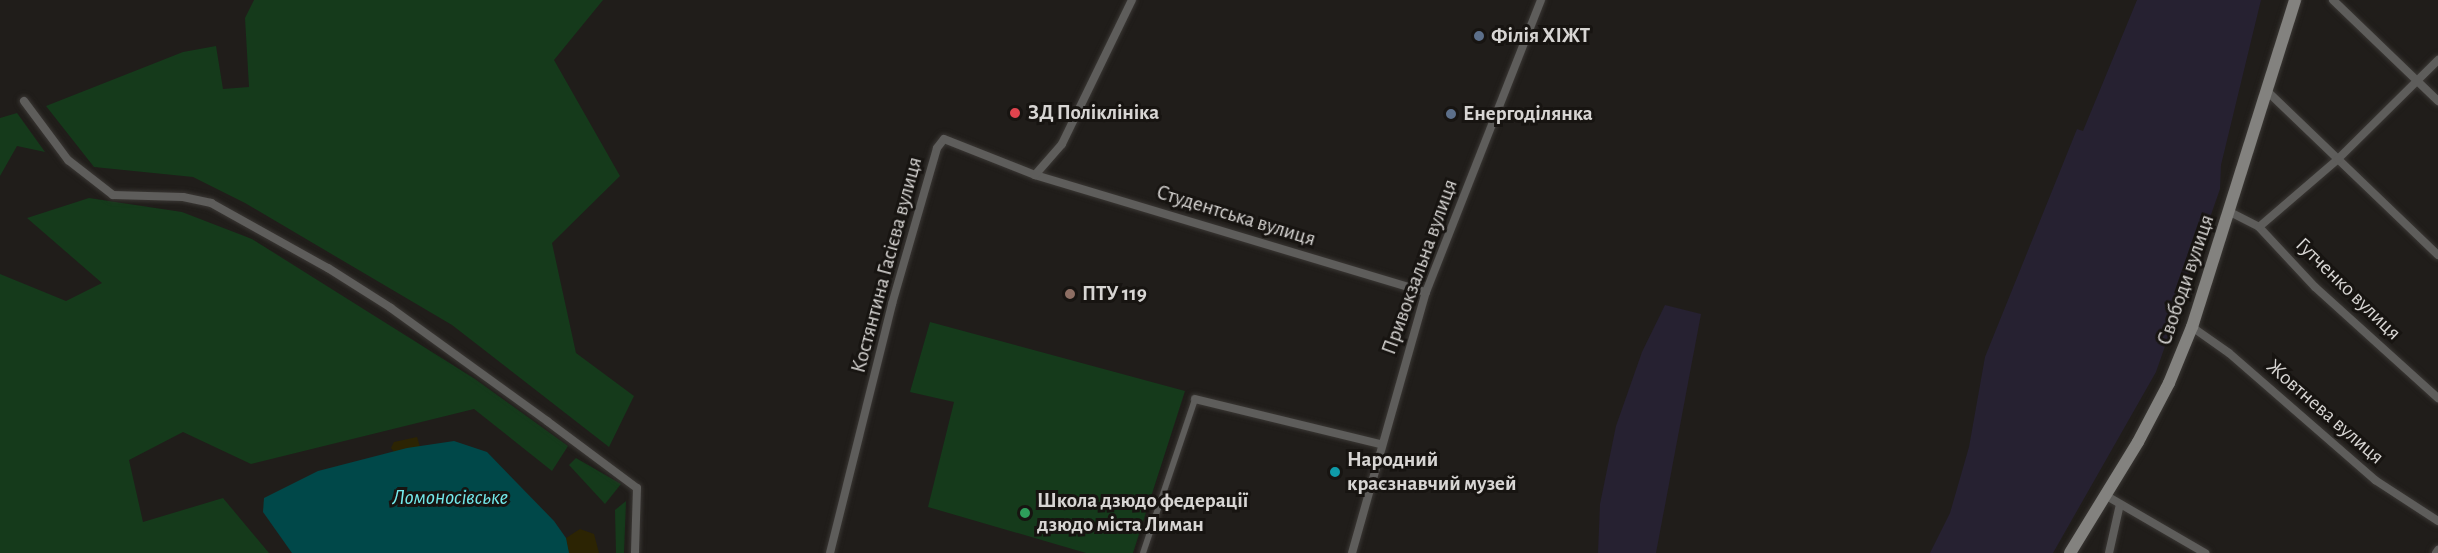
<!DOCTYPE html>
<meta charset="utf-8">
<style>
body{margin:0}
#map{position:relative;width:2438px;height:553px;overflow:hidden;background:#201d1a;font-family:"Alegreya Sans",sans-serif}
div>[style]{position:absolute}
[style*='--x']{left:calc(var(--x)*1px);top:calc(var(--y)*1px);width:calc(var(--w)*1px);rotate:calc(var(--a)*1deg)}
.industrial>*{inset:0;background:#262131}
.green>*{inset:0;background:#153a1b}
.sand>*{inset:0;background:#2c2403}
.water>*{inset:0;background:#004849}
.roads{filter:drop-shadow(0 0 2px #3a3734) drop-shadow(0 0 2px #3a3734)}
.pedestrian>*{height:6px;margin:-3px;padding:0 3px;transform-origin:3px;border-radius:3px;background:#5e5d5b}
.minor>*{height:8px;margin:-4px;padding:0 4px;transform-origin:4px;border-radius:4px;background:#5e5d5b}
.secondary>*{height:12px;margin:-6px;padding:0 6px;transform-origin:6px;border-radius:6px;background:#83827f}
.dots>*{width:16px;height:16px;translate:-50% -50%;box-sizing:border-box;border:3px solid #171411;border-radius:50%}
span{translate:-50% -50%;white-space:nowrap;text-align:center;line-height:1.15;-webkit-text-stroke:6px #171411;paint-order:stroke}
.poi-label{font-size:21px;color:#d7d5d3;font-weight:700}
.left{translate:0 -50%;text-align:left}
.street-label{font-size:21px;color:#d7d5d3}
.water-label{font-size:22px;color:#74ebed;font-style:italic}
</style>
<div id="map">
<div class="industrial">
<div style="clip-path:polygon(2137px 0,2261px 0,2221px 165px,2220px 189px,2156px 372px,2053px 553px,1930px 553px,1950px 513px,1969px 447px,1985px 357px,2077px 129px,2083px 131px)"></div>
<div style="clip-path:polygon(1665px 305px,1701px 314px,1656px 553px,1598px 553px,1600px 504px,1616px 426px,1642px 352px)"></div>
</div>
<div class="green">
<div style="clip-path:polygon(254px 0,603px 0,554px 60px,620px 176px,552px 243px,576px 353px,634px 396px,609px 447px,452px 325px,245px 203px,193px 177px,94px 167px,46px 106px,183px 52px,216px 46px,223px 89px,249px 87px,245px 18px)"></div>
<div style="clip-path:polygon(17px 113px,45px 152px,17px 146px,0 176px,0 118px)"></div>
<div style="clip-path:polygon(89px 198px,182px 212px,252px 239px,475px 379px,568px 446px,552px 471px,474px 409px,251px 464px,183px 432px,129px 460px,143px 522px,223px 498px,269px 553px,0 553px,0 274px,66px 301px,102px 283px,27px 218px)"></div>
<div style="clip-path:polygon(930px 322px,1185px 391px,1133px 553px,1086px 553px,928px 507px,954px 402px,910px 392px)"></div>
<div style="clip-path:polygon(576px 458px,621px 484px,605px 504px,569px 465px)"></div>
<div style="clip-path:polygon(626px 501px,624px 553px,616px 553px,615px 510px)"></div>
</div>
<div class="sand">
<div style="clip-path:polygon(417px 437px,420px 447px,394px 452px,391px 448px,394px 442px)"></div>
<div style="clip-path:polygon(580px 529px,594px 534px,599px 553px,569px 553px,566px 538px)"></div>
</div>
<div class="water">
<div style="clip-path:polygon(454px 441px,487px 452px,554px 521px,566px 538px,569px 553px,292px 553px,263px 512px,264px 498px,318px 471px,407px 448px)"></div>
</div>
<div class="roads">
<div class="pedestrian">
<div style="--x:1143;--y:553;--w:163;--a:-71.3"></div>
</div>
<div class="minor">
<div style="--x:2333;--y:0;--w:146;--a:43.9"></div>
<div style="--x:2267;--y:91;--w:237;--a:43.8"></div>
<div style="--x:24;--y:101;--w:74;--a:53.3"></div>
<div style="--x:68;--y:160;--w:57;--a:37.9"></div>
<div style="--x:113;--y:195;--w:70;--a:1.6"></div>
<div style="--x:183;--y:197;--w:29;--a:12"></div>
<div style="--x:211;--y:203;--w:134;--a:29.1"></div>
<div style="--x:328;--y:268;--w:75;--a:32.4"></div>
<div style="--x:391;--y:308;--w:193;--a:35.9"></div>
<div style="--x:547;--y:421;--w:112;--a:36.7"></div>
<div style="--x:637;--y:488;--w:65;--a:91.8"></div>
<div style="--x:1035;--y:175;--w:408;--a:16.7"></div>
<div style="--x:2230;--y:212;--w:33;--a:27"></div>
<div style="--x:2259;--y:227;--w:82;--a:47"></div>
<div style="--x:2315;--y:287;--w:166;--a:42.1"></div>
<div style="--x:2259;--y:227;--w:104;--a:-40.7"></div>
<div style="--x:2338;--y:159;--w:141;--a:-44.7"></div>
<div style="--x:2192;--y:327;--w:45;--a:35.1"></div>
<div style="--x:2229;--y:353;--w:194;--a:41"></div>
<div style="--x:2375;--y:480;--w:75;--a:33.1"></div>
<div style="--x:1195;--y:399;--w:190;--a:13.7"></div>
<div style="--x:2105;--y:495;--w:116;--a:30.1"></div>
<div style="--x:830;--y:553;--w:257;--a:-76"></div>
<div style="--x:892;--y:304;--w:162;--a:-73.9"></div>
<div style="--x:937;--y:148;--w:11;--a:-52"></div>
<div style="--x:944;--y:139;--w:98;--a:21.6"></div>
<div style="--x:1035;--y:175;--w:41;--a:-48.9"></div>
<div style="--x:1062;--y:144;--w:160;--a:-64.1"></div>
<div style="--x:1352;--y:553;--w:271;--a:-74.2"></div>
<div style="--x:1426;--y:292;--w:314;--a:-68.5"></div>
<div style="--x:2109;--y:553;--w:50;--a:-77.3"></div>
<div style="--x:2436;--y:553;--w:4;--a:-56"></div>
</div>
<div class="secondary">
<div style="--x:2070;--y:553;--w:130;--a:-58.5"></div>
<div style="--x:2138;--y:442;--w:67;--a:-62.3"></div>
<div style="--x:2169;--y:383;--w:61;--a:-67.7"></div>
<div style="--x:2192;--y:327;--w:343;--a:-72.5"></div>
</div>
</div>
<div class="dots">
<div style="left:1479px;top:36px;background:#5c6f8a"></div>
<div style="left:1015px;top:113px;background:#e0444e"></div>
<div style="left:1451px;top:114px;background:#5c6f8a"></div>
<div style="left:1070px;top:294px;background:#8d6e63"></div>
<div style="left:1335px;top:472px;background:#0f9aa8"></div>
<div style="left:1025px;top:513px;background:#2e9e5b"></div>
</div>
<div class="poi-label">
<span class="left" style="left:1491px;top:36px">Філія ХІЖТ</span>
<span class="left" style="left:1028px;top:113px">ЗД Поліклініка</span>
<span class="left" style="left:1463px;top:114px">Енергоділянка</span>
<span class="left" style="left:1082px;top:294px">ПТУ 119</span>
<span class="left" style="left:1347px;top:472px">Народний<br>краєзнавчий музей</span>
<span class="left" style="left:1037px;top:513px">Школа дзюдо федерації<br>дзюдо міста Лиман</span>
</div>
<div class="street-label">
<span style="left:1236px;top:216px;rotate:17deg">Студентська вулиця</span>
<span style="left:887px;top:265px;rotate:-75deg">Костянтина Гасієва вулиця</span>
<span style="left:1420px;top:267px;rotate:-70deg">Привокзальна вулиця</span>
<span style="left:2186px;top:280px;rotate:-71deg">Свободи вулиця</span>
<span style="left:2348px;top:289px;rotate:44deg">Гутченко вулиця</span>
<span style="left:2325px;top:412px;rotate:41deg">Жовтнева вулиця</span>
</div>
<div class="water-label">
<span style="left:450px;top:498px">Ломоносівське</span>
</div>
</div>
